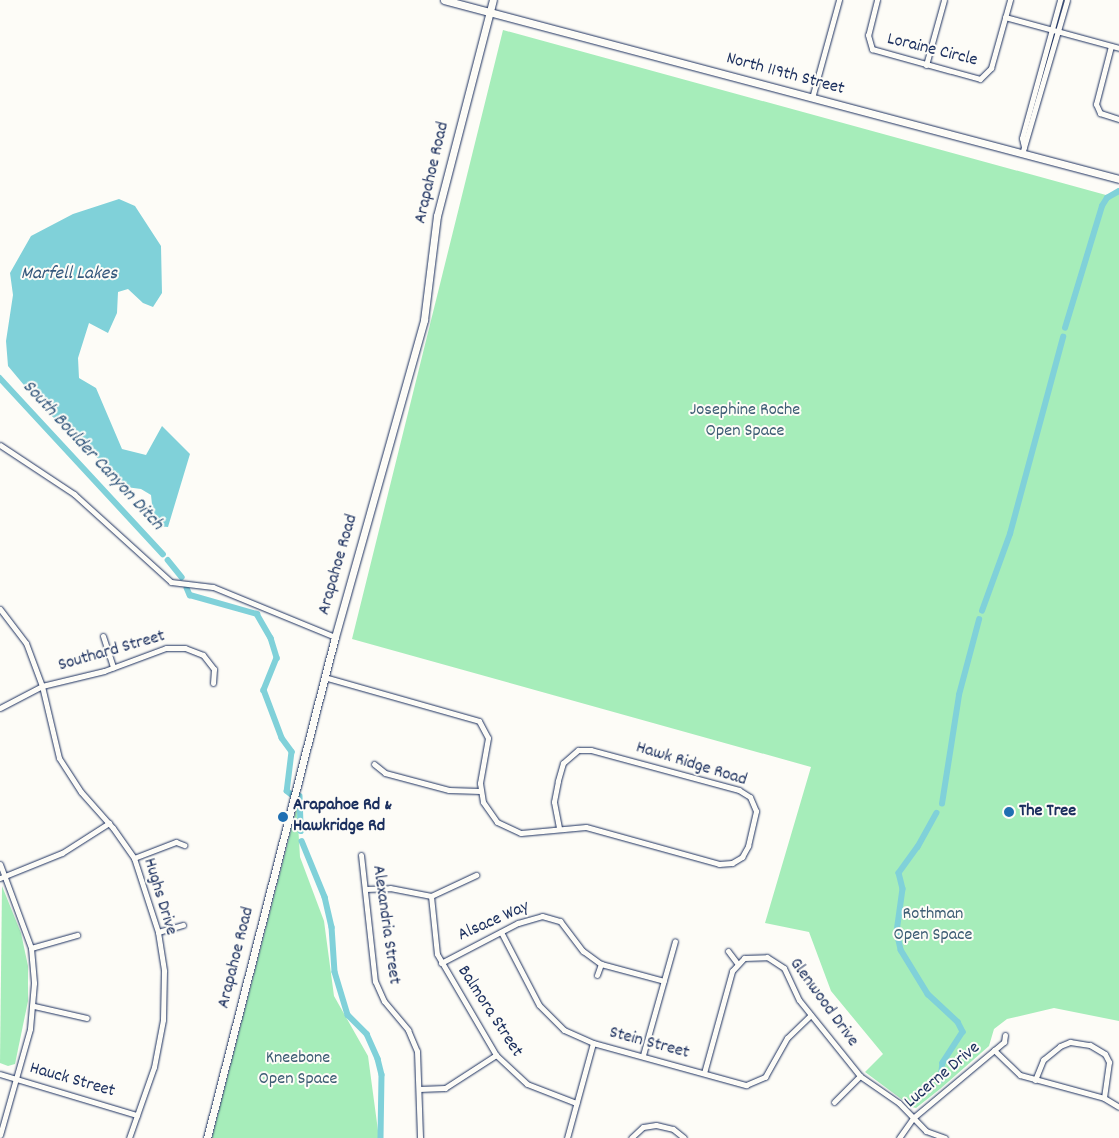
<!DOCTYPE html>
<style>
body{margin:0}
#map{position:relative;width:1119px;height:1138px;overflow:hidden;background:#fdfcf7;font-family:Dekko,sans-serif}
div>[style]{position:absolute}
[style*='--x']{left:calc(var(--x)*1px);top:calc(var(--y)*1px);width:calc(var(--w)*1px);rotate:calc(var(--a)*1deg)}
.green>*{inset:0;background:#a6edba}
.water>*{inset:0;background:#80d1d9}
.canal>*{height:5.5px;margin:-2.75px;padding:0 2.75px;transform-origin:2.75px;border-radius:2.75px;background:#80d1d9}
.roads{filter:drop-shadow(0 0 1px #1b2f5e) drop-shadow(0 0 1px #1b2f5e)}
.street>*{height:5px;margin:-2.5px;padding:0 2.5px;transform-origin:2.5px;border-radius:2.5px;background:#fdfcf7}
.secondary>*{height:7px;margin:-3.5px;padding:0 3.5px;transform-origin:3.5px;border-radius:3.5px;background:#fdfcf7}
.dots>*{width:14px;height:14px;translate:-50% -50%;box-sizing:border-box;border:2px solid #fdfcf7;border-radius:50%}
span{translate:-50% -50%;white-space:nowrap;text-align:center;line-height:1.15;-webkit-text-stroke:4px #fdfcf7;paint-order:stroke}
.street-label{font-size:18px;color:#1b2f5e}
.park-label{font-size:18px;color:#3e5e75}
.poi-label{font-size:18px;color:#1b2f5e;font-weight:700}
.left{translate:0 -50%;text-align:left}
.water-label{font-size:19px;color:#34587d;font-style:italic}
</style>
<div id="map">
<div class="green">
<div style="clip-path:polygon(503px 30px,1106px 195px,1119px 194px,1119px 1021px,1054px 1008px,1007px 1019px,994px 1029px,989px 1046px,940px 1089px,916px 1108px,912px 1107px,865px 1072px,883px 1054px,831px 991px,809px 932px,765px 923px,811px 767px,352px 639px)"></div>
<div style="clip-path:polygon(297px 807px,300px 857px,324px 921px,334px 996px,368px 1056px,379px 1138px,212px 1138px)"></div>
<div style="clip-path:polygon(2px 886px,21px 933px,28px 966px,28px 1001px,15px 1064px,8px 1066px,0 1063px)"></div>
</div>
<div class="water">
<div style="clip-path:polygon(119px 199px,135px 206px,161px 246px,162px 293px,153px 307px,143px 303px,128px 289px,118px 292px,117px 313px,108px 333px,89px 323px,78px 358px,79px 378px,96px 388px,122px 449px,146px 455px,162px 426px,190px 454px,168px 527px,158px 526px,153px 514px,151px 495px,141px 489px,126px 487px,114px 473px,44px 409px,8px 366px,6px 341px,13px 295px,10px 273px,31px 236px,73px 214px)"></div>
</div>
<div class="canal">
<div style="--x:1065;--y:328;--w:127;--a:-73.1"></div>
<div style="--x:1102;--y:206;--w:9;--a:-58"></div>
<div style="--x:1107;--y:198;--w:14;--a:-30"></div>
<div style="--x:0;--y:378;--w:240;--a:47.2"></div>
<div style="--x:168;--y:560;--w:22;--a:51"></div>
<div style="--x:187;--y:588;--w:8;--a:67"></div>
<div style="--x:190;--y:595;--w:70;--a:15.8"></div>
<div style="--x:257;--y:614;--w:28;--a:60"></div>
<div style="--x:271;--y:638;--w:21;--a:73"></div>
<div style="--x:277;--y:658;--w:35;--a:112"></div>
<div style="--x:264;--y:690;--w:51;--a:69.4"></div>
<div style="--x:282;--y:738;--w:17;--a:54"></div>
<div style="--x:292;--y:752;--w:39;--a:97"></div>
<div style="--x:287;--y:791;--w:5;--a:37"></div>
<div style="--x:982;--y:611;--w:82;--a:-70"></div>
<div style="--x:1010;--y:534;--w:204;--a:-74.9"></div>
<div style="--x:300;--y:796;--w:35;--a:88"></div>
<div style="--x:942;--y:804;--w:110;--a:-81.1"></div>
<div style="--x:959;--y:695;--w:78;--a:-75.1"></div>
<div style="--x:937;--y:813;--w:39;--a:119"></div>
<div style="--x:918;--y:847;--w:32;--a:126"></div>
<div style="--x:899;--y:873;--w:16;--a:76"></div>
<div style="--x:903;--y:889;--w:43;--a:97.9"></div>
<div style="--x:897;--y:932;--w:18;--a:77"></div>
<div style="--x:901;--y:950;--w:52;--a:58.5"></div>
<div style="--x:928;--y:994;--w:41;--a:43"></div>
<div style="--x:958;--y:1022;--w:11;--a:63"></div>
<div style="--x:963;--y:1032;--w:37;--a:123"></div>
<div style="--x:943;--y:1063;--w:17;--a:97"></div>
<div style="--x:302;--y:841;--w:61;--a:67.7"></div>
<div style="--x:325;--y:897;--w:31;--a:77"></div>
<div style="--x:332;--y:927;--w:45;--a:86.2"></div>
<div style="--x:335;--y:972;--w:45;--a:73.2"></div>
<div style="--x:348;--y:1015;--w:27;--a:45"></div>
<div style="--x:367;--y:1034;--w:27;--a:66"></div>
<div style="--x:378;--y:1059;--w:16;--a:76"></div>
<div style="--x:382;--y:1075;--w:63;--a:90.9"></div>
</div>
<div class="roads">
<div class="street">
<div style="--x:877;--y:0;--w:36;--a:104"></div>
<div style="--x:868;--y:35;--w:15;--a:74"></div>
<div style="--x:872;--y:49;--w:112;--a:15.5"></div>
<div style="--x:980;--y:79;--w:16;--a:-45"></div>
<div style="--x:991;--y:68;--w:71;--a:-74.4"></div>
<div style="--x:1005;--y:17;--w:118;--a:15.2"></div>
<div style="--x:1111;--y:46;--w:60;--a:104.5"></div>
<div style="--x:1096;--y:104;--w:10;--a:66"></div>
<div style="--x:1100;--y:113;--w:20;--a:18"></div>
<div style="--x:926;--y:65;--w:67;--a:-74.5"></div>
<div style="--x:812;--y:98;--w:102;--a:-74.6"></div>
<div style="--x:1024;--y:147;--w:9;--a:-103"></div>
<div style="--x:1022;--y:138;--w:143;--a:-74.6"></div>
<div style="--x:1022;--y:154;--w:160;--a:-73.7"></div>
<div style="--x:0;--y:445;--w:89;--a:33.5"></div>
<div style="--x:74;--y:494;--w:131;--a:42.2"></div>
<div style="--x:171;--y:582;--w:42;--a:6.8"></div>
<div style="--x:213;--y:587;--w:132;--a:22.3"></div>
<div style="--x:0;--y:609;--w:43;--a:52.6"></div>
<div style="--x:26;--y:643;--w:46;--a:69.6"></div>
<div style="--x:42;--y:686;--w:74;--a:76.7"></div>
<div style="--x:59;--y:758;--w:40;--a:57.1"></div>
<div style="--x:81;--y:792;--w:48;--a:48.4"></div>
<div style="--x:113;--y:828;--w:37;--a:55"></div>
<div style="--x:134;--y:858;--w:78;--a:72"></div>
<div style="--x:158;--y:932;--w:39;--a:81"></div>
<div style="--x:164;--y:971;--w:49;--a:91.2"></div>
<div style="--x:163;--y:1020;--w:48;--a:100.8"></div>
<div style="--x:154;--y:1067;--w:75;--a:109.4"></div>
<div style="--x:103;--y:636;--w:33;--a:72"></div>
<div style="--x:324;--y:677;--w:161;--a:15.8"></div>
<div style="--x:479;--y:721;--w:19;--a:62"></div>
<div style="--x:488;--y:738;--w:46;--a:100.1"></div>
<div style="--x:480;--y:783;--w:19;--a:81"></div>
<div style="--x:483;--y:802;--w:24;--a:55"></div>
<div style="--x:497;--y:822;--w:26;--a:25"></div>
<div style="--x:521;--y:833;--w:65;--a:-5.3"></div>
<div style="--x:586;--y:827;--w:138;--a:15.5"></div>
<div style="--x:719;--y:864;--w:13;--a:-4"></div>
<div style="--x:732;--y:863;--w:12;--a:-31"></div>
<div style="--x:742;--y:857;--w:13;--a:-61"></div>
<div style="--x:748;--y:846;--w:36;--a:-77"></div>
<div style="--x:756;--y:811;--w:15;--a:-113"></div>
<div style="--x:750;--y:797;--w:13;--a:-148"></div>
<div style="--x:739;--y:790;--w:153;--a:-164.9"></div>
<div style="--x:591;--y:750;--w:13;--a:180"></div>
<div style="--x:578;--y:750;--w:20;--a:139"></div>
<div style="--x:563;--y:763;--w:19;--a:106"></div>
<div style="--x:558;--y:781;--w:21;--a:101"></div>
<div style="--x:554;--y:802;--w:26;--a:79"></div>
<div style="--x:0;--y:708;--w:47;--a:-27.6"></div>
<div style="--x:42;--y:686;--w:64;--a:-13.6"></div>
<div style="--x:104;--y:671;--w:66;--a:-20.4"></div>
<div style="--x:166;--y:648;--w:19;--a:0"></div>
<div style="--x:185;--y:648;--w:19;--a:21"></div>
<div style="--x:203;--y:655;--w:18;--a:52"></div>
<div style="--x:214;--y:669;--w:14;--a:94"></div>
<div style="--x:374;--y:764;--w:14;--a:39"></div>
<div style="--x:385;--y:773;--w:66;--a:14.9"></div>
<div style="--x:449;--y:790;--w:31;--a:2"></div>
<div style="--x:361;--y:855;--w:127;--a:83.7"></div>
<div style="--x:375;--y:981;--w:22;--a:66"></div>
<div style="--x:384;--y:1001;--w:38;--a:50"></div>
<div style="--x:408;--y:1030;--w:23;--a:67"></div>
<div style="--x:417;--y:1051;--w:87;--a:88"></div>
<div style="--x:134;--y:858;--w:45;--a:-20.9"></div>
<div style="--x:176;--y:842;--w:9;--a:21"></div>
<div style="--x:0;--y:864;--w:90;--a:69.7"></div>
<div style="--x:31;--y:948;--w:35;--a:85"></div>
<div style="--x:34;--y:983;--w:46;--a:95"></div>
<div style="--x:30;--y:1029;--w:110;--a:105.8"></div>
<div style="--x:0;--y:878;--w:67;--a:-22"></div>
<div style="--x:62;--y:853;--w:56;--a:-32.6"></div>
<div style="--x:365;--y:889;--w:25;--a:-2"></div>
<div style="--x:390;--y:888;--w:42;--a:11"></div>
<div style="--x:431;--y:896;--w:50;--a:-25"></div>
<div style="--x:431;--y:896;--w:58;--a:84.1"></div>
<div style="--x:437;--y:954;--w:117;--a:59.7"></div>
<div style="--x:496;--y:1055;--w:42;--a:43.1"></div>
<div style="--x:527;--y:1084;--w:53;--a:21.2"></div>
<div style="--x:158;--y:932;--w:26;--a:-16"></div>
<div style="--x:501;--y:932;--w:82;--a:62.5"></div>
<div style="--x:539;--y:1005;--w:35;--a:45"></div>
<div style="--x:564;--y:1030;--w:32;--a:24"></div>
<div style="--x:593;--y:1043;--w:159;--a:15.4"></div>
<div style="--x:746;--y:1085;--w:21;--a:-23"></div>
<div style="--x:765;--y:1077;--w:45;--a:-60.6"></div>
<div style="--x:787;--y:1038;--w:33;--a:-44"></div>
<div style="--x:31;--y:948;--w:48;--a:-15.8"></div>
<div style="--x:728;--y:951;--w:15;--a:53"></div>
<div style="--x:441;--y:963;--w:87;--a:-27.5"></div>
<div style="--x:518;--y:923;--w:25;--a:-16"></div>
<div style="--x:542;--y:916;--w:19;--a:16"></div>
<div style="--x:560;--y:921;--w:38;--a:53"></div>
<div style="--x:583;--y:951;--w:22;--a:36"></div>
<div style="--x:601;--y:964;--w:65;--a:15.1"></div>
<div style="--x:597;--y:975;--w:12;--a:-70"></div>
<div style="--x:34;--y:1006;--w:54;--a:12.8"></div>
<div style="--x:994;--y:1050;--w:36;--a:44"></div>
<div style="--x:1020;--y:1075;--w:87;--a:15.3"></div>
<div style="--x:1104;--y:1098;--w:17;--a:31"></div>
<div style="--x:643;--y:1055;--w:118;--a:-74.3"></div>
<div style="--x:704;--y:1073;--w:106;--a:-74.6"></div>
<div style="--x:732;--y:971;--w:18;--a:-47"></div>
<div style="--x:744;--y:958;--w:23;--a:-2"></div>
<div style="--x:767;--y:957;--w:20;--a:33"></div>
<div style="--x:784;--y:968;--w:35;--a:65"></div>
<div style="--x:799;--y:1000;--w:97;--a:51.2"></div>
<div style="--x:860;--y:1076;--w:47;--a:34.7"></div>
<div style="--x:899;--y:1103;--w:39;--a:46"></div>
<div style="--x:926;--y:1131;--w:20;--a:20"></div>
<div style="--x:0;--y:1074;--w:143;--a:16.7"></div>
<div style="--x:1035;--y:1080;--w:22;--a:-68"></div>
<div style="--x:1043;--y:1060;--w:22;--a:-39"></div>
<div style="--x:1060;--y:1046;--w:11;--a:-22"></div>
<div style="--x:1070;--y:1042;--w:20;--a:9"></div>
<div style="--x:1090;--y:1045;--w:17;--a:31"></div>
<div style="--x:1105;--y:1054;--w:9;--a:63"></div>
<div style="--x:1109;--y:1062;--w:36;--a:98"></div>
<div style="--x:419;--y:1089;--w:26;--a:-2"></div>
<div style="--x:445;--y:1088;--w:61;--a:-32.9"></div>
<div style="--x:834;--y:1102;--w:37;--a:-45"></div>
<div style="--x:567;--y:1138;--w:98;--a:-74.7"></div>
<div style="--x:631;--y:1138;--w:16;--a:-43"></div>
<div style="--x:643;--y:1127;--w:13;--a:-9"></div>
<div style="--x:656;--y:1125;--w:17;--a:13"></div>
<div style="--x:673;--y:1129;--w:14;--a:39"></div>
<div style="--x:899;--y:1138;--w:24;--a:-55"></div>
<div style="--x:913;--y:1118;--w:119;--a:-39.9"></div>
<div style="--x:1004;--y:1042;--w:7;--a:-82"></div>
</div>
<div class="secondary">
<div style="--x:444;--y:0;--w:698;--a:14.85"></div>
<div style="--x:207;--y:1138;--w:517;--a:-75.67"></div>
<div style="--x:335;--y:637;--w:329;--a:-74.3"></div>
<div style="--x:424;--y:320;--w:105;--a:-82.9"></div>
<div style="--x:437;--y:216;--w:223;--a:-75.5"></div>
</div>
</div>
<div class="dots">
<div style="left:1009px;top:812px;background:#1f6fb2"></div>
<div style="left:283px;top:817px;background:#1f6fb2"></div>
</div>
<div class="street-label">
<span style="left:932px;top:51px;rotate:14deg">Loraine Circle</span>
<span style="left:785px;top:75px;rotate:15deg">North 119th Street</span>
<span style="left:433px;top:173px;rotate:-77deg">Arapahoe Road</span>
<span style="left:339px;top:565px;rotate:-74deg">Arapahoe Road</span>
<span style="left:112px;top:652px;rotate:-16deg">Southard Street</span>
<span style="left:691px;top:765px;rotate:17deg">Hawk Ridge Road</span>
<span style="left:159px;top:897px;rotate:73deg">Hughs Drive</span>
<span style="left:494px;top:922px;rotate:-24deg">Alsace Way</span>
<span style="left:385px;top:925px;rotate:82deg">Alexandria Street</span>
<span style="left:237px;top:958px;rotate:-76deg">Arapahoe Road</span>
<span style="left:823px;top:1003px;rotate:54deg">Glenwood Drive</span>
<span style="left:489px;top:1012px;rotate:57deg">Balmora Street</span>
<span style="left:649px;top:1044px;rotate:15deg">Stein Street</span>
<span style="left:943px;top:1076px;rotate:-40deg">Lucerne Drive</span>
<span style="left:72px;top:1081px;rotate:16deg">Hauck Street</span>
</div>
<div class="park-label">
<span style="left:745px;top:422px">Josephine Roche<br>Open Space</span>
<span style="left:933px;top:926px">Rothman<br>Open Space</span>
<span style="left:298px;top:1070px">Kneebone<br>Open Space</span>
</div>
<div class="poi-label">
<span class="left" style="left:293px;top:817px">Arapahoe Rd &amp;<br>Hawkridge Rd</span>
<span class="left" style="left:1019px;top:812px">The Tree</span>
</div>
<div class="water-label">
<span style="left:69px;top:275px">Marfell Lakes</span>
<span style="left:92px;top:456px;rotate:47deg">South Boulder Canyon Ditch</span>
</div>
</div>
